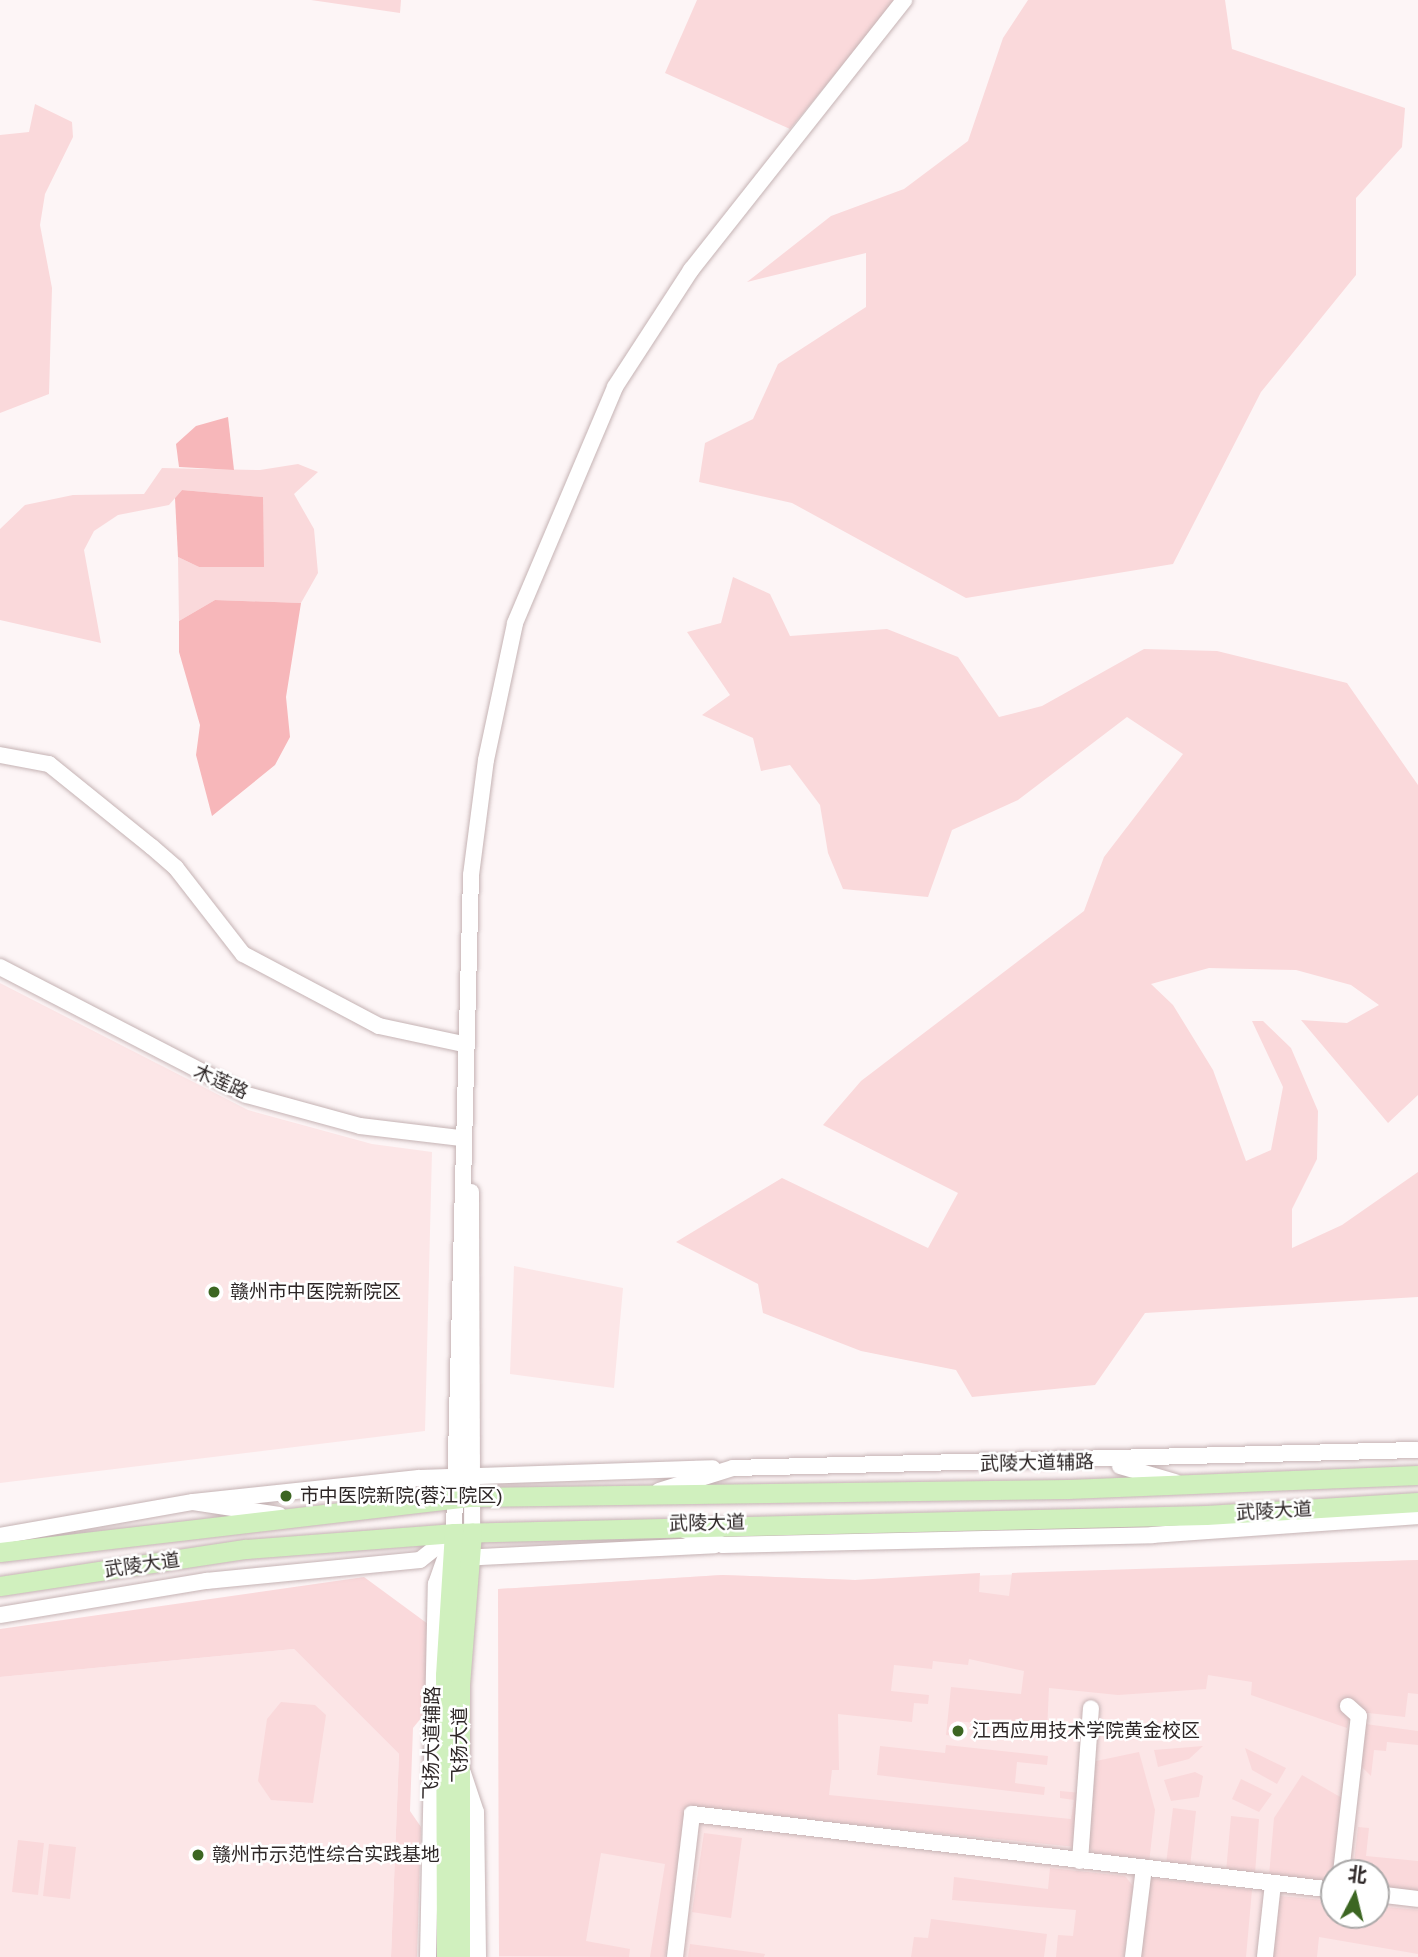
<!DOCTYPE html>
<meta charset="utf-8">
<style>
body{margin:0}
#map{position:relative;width:1418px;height:1957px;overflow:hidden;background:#fdf5f6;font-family:Helvetica,"Noto Sans SC",sans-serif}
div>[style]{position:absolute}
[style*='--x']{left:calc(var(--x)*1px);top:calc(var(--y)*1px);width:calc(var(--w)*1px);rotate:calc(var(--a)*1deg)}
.built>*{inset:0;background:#fce6e7}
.green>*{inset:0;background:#fad9db}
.water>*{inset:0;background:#f7b7ba}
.roads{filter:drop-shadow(0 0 2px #c5b3b4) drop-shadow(0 0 2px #c5b3b4)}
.minor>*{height:16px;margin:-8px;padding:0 8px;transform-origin:8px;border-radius:8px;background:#fff}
.major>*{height:19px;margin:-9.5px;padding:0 9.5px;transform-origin:9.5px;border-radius:9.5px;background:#d0f0be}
.dots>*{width:19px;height:19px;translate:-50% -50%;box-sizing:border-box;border:4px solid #fff;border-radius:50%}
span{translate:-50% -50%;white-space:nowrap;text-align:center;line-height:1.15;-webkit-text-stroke:5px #fff;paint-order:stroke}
.street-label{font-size:19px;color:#2e2727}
.poi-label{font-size:19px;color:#2e2727}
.left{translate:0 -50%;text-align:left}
.north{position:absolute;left:1320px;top:1859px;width:70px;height:70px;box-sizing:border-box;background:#fff;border:2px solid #aba9a9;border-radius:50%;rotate:7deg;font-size:19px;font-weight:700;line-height:28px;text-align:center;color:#2e2727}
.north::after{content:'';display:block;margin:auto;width:24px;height:32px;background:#3c6622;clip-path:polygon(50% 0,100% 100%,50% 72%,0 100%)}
</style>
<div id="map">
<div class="built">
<div style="clip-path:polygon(0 983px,248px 1110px,372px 1144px,432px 1152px,425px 1431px,0 1483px)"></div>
<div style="clip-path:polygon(514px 1266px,623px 1288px,614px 1388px,510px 1374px)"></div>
<div style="clip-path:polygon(evenodd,1418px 1560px,1418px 1957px,499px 1957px,498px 1589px,722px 1575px,855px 1580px,1418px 1560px,1334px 1873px,1376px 1873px,1376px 1915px,1334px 1915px,1334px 1873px)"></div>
<div style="clip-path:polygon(294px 1649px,399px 1754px,391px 1957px,0 1957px,0 1677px)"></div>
</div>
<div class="green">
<div style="clip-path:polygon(311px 0,401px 0,400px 13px)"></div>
<div style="clip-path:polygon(697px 0,896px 0,790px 129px,665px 73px)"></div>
<div style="clip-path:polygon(1028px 0,1225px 0,1232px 49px,1405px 108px,1402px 147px,1356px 198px,1356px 275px,1261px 392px,1173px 564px,966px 598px,792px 503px,699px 482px,705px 443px,753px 419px,778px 364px,866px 307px,866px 253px,747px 282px,831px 216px,904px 189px,968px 141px,1003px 38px)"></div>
<div style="clip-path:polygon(35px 104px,72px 122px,73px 137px,45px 194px,40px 225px,52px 288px,49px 394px,0 413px,0 135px,29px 132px)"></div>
<div style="clip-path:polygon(298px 464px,318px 472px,294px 494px,314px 529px,318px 573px,301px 603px,215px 600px,179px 621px,178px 557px,199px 567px,263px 497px,182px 490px,169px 505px,118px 515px,94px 531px,84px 550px,101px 643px,0 620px,0 529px,25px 505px,73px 495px,144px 494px,162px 468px,260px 470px)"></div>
<div style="clip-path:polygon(733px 577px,770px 594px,790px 636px,887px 629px,958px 657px,999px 717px,1042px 706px,1144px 649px,1217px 651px,1347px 683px,1418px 785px,1418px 1095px,1388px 1123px,1301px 1020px,1347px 1023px,1379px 1005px,1351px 985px,1296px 970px,1209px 968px,1151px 984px,1173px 1005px,1213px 1070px,1246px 1161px,1271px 1150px,1283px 1087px,1252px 1021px,1263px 1021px,1291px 1048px,1318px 1111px,1317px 1159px,1292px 1209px,1292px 1248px,1342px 1225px,1418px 1172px,1418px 1297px,1145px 1313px,1095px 1385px,972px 1397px,956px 1370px,861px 1351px,763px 1313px,758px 1284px,676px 1242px,782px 1178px,928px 1248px,958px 1193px,823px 1125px,861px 1081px,1084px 911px,1104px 857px,1183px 754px,1127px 717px,1018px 800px,952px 830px,928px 897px,843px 889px,828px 853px,820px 805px,790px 765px,761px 771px,753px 738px,702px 715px,730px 695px,687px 632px,721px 623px)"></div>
<div style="clip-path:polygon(1418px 1560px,1418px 1694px,1408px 1693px,1405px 1717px,1359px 1712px,1350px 1714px,1347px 1728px,1251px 1695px,1252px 1682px,1208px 1675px,1206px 1689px,1118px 1695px,1049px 1688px,1047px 1731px,956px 1721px,954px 1736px,946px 1735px,951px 1687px,1021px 1694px,1024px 1671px,969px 1659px,968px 1665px,933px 1661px,932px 1669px,894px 1665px,891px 1691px,929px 1695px,928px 1704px,914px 1703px,912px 1722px,838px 1714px,839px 1770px,832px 1770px,829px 1795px,1071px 1819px,1074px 1800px,1060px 1798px,1060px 1791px,1082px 1793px,1077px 1847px,688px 1808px,665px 1957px,650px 1957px,665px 1864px,601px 1853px,586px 1941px,630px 1949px,629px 1957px,499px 1956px,498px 1589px,722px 1575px,855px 1580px,980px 1573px,979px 1592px,1009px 1596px,1012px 1573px)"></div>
<div style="clip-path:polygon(364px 1577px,428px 1624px,426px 1712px,413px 1728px,410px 1811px,421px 1827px,417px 1957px,391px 1957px,399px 1754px,294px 1649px,0 1677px,0 1629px)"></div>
<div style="clip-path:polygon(281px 1702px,315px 1705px,326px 1715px,313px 1803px,271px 1800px,258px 1781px,267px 1719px)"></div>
<div style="clip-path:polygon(1365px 1724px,1418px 1731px,1418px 1745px,1387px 1742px,1386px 1751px,1374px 1750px,1371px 1776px,1361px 1766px)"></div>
<div style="clip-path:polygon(946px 1745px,1048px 1756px,1047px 1765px,1017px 1762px,1015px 1783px,1045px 1787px,1044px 1795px,877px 1775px,880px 1746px,945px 1753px)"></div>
<div style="clip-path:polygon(1203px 1746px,1189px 1759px,1158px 1767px,1154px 1750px)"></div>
<div style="clip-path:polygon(1245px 1748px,1286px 1768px,1277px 1784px,1252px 1770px)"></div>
<div style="clip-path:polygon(1139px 1752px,1155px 1810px,1149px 1863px,1095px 1855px,1087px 1844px,1096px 1761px)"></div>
<div style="clip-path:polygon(1195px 1772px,1203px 1776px,1199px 1797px,1171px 1801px,1164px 1780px)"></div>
<div style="clip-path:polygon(1302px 1775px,1342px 1798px,1333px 1882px,1269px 1876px,1274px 1818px)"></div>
<div style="clip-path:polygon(1241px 1779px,1272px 1794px,1259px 1812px,1232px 1799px)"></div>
<div style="clip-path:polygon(1173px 1808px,1196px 1811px,1190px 1867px,1166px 1864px)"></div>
<div style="clip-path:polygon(1231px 1816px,1259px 1819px,1255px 1874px,1226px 1872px)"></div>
<div style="clip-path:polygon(1358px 1827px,1369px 1828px,1366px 1856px,1418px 1861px,1418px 1891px,1376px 1887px,1376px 1873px,1353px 1873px)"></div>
<div style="clip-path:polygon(704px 1833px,742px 1838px,731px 1918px,692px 1912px)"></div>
<div style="clip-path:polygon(18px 1840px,44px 1843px,38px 1895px,12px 1892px)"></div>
<div style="clip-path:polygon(49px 1844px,76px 1847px,70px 1899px,43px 1896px)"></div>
<div style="clip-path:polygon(1050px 1868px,1125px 1876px,1133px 1886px,1124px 1957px,1056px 1957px,1058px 1935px,1073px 1936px,1076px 1910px,952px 1900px,954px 1877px,1048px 1889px)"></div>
<div style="clip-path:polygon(1148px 1878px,1252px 1890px,1246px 1957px,1139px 1957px)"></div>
<div style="clip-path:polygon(1280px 1896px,1334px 1901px,1334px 1915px,1376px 1915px,1376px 1906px,1418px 1910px,1418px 1954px,1319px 1937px,1317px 1957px,1272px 1957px)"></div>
<div style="clip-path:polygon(931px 1919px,1047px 1934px,1044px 1957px,911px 1957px,914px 1937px,928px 1938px)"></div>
<div style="clip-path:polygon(690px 1944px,765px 1954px,764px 1957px,688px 1957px)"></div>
</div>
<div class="water">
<div style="clip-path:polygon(228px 417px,234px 470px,179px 467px,176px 444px,196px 426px)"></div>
<div style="clip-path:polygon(182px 490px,263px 497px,264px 567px,199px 567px,178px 557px,175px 498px)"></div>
<div style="clip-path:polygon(215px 600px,301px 603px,286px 697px,290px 737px,275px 765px,212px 816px,196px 755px,200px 725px,179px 652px,179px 621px)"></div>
</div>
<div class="roads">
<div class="minor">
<div style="--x:0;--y:755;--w:50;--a:10.4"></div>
<div style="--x:49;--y:764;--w:132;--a:38.9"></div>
<div style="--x:152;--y:847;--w:32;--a:41"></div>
<div style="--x:176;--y:868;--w:109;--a:52.1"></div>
<div style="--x:243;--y:954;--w:154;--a:27.9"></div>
<div style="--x:379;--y:1026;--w:86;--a:12.1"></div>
<div style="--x:0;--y:967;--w:278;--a:27.4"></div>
<div style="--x:247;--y:1095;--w:117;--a:15.3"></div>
<div style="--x:360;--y:1126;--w:102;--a:6.8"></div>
<div style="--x:471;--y:1192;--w:340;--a:89.8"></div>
<div style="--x:1120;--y:1466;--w:57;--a:16.2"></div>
<div style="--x:659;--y:1491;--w:77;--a:-17.3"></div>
<div style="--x:733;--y:1468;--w:685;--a:-1.51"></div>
<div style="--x:193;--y:1502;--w:227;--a:-6.1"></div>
<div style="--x:419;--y:1478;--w:294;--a:-1.9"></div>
<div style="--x:682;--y:1529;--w:44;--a:21.3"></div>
<div style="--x:723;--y:1545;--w:430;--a:-1.3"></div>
<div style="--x:1153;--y:1535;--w:266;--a:-4.1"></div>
<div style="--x:0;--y:1536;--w:196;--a:-10"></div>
<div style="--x:193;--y:1502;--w:87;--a:8.6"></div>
<div style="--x:461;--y:1558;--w:254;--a:-2.9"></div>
<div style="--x:0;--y:1615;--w:209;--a:-9.4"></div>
<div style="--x:206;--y:1581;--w:215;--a:-5.6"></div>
<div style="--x:420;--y:1560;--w:43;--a:-38.5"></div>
<div style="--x:463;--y:1773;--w:41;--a:71.6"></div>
<div style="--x:476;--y:1812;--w:145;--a:89.2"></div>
<div style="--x:1080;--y:1861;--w:153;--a:-85.9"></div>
<div style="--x:1341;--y:1873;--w:158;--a:-83.5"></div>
<div style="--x:1359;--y:1716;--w:15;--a:-138"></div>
<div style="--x:1376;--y:1894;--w:42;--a:6.8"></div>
<div style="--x:428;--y:1957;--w:373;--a:-88.8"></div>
<div style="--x:436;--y:1584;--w:54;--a:-70.6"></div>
<div style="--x:454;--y:1533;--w:658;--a:-88.52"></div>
<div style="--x:471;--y:875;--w:116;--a:-82.6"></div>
<div style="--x:486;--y:760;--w:140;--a:-78"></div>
<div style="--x:515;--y:623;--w:256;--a:-67"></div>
<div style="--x:615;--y:387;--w:140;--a:-57"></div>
<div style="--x:691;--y:270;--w:344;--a:-51.7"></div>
<div style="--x:675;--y:1957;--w:144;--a:-83.2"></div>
<div style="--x:692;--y:1814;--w:646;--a:6.75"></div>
<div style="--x:1133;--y:1957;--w:90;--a:-83"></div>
<div style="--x:1265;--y:1957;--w:74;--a:-83.8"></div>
</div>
<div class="major">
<div style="--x:0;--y:1552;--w:474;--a:-6.7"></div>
<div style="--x:471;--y:1497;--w:597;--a:-0.77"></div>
<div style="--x:1068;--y:1489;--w:350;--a:-2.3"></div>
<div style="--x:0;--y:1586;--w:249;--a:-8.6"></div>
<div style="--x:246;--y:1549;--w:209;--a:-4.4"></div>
<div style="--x:454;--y:1533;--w:752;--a:-1.37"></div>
<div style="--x:1206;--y:1515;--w:212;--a:-3.5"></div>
<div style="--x:446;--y:1957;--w:282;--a:-90.2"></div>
<div style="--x:445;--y:1675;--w:142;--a:-86.4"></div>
<div style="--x:460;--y:1957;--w:272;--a:-90"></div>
<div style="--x:460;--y:1685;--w:153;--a:-85.5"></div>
</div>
</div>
<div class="dots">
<div style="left:214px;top:1292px;background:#3c6622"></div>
<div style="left:286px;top:1496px;background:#3c6622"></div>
<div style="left:958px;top:1731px;background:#3c6622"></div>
<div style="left:198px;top:1855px;background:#3c6622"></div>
</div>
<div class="street-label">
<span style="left:221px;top:1082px;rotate:24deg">木莲路</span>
<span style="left:1037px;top:1463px;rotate:-1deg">武陵大道辅路</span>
<span style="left:1274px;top:1511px;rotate:-3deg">武陵大道</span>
<span style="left:707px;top:1523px;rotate:-1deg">武陵大道</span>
<span style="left:142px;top:1565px;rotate:-8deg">武陵大道</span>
<span style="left:432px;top:1743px;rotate:-89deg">飞扬大道辅路</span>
<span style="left:460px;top:1745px;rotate:-90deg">飞扬大道</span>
</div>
<div class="poi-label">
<span class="left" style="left:230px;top:1292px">赣州市中医院新院区</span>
<span class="left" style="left:300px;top:1496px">市中医院新院(蓉江院区)</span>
<span class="left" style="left:972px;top:1731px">江西应用技术学院黄金校区</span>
<span class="left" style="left:212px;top:1855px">赣州市示范性综合实践基地</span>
</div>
<div class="north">北</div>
</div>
